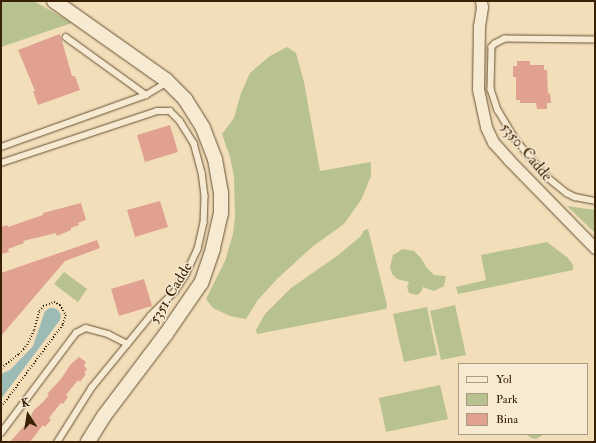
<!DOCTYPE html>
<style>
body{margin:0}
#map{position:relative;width:596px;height:443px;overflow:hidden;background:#f2deb9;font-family:"IM FELL Double Pica",serif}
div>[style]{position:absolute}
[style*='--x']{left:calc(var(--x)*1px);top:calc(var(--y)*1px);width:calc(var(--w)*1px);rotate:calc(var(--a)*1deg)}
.green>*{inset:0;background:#b8c291}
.water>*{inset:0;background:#9cbbb5}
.building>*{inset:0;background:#e1a190}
.path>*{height:1.5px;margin-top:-0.75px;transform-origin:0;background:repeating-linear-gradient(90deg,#392105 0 1px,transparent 0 3px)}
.roads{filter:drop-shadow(0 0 1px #675032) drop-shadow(0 0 1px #675032)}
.service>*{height:5.5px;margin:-2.75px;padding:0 2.75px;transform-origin:2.75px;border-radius:2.75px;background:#f7ead2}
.minor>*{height:11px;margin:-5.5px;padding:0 5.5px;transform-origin:5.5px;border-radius:5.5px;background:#f7ead2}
.tertiary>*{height:14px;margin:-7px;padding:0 7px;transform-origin:7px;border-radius:7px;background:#f7ead2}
span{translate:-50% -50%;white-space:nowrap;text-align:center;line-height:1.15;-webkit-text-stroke:3px #f7ead2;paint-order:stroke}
.street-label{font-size:15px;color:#392105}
.frame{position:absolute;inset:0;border:2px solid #392105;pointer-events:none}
.legend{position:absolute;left:458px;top:363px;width:130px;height:72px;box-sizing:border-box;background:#f7ead2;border:1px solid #ab9a80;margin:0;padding:5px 7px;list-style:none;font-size:12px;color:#392105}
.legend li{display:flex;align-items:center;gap:8px;height:20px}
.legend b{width:20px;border:1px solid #ab9a80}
.north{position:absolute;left:8px;top:395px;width:40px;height:40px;-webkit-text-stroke:3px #f7ead2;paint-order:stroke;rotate:348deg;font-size:11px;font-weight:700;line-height:16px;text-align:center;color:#392105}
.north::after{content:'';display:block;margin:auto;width:14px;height:18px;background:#392105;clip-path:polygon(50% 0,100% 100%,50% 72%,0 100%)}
</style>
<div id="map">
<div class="green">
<div style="clip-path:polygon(1px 1px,34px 1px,72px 23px,1px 47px)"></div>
<div style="clip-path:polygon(287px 47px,296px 53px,304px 82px,320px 171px,371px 162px,371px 176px,361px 200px,344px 224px,312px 247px,277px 279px,257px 301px,246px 319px,230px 316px,213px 308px,206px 299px,225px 261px,233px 234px,235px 216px,234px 177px,230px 157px,222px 134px,234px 118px,241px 93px,250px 73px,270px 56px)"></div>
<div style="clip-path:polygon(567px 206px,595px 210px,595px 233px)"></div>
<div style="clip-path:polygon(368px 229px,387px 305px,386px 309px,257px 334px,256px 330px,265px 314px,291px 288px,337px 256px,361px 236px,364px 230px)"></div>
<div style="clip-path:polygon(547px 242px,568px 258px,573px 265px,573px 270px,458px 294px,456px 287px,486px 280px,481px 255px)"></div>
<div style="clip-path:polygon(403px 249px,414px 251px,421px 258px,426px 267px,434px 275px,446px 276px,444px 286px,434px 291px,423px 287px,421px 292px,417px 295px,409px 293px,407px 287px,409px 282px,397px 279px,392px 274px,390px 267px,393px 255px)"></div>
<div style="clip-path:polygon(64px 272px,87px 289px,78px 302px,54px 284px)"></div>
<div style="clip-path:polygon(455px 305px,466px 355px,441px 360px,430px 311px)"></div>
<div style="clip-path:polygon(427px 307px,437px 355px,404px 362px,393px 314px)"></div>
<div style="clip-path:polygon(440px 385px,448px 419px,386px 432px,379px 398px)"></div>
<div style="clip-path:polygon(526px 434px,544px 434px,536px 439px,531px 438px)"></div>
</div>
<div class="water">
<div style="clip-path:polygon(50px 308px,54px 308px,58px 310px,61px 315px,60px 320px,1px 399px,1px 374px,10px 370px,33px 346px,45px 311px)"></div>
</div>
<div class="building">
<div style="clip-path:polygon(60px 34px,72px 76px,75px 76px,80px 90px,38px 105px,33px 91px,35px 91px,18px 50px)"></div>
<div style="clip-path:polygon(517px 61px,530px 61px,530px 65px,544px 65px,544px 70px,547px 70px,548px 94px,550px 93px,551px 103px,547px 103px,547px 109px,537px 109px,536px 103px,520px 103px,520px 100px,516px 100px,516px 77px,513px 77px,513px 66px,517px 66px)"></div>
<div style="clip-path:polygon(170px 125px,178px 152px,145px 162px,137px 135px)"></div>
<div style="clip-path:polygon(160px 201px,168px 227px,135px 237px,127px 210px)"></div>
<div style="clip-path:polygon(81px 203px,86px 220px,78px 223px,79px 225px,71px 228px,71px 230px,57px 236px,56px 233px,23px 241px,24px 243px,8px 249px,9px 252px,1px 254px,1px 227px,7px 225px,8px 227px,43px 215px,43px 213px)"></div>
<div style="clip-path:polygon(97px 240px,100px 248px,65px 261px,1px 336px,1px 273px)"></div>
<div style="clip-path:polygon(144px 279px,152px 306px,119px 316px,111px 289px)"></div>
<div style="clip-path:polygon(79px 357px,86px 362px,84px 366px,87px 369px,84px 373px,86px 374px,80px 382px,78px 380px,66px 395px,68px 397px,63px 404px,61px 403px,52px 414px,49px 418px,51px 420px,45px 427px,43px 425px,30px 442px,10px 442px,31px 418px,30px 417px,34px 410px,43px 402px,49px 395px,47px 394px,61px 379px,70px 365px)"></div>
</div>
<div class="path">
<div style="--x:1;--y:368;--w:23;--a:-38"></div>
<div style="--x:19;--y:354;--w:12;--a:-48"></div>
<div style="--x:27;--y:345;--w:17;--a:-65"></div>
<div style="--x:34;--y:330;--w:20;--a:-75"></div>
<div style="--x:39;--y:311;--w:6;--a:-51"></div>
<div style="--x:43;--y:306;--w:12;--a:-20"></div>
<div style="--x:54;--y:302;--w:7;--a:27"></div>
<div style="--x:60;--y:305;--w:12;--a:59"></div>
<div style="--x:66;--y:315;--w:10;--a:107"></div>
<div style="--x:63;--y:325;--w:104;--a:126.8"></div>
</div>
<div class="roads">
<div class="service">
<div style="--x:66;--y:37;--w:99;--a:35.9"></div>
<div style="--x:595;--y:40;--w:90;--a:-179.4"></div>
<div style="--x:505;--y:39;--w:11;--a:153"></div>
<div style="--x:495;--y:44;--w:4;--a:135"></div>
<div style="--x:492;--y:47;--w:42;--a:91.4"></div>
<div style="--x:491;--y:89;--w:22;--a:72"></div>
<div style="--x:498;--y:110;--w:35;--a:59"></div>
<div style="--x:516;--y:140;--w:48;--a:50"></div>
<div style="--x:547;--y:177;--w:26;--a:39"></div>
<div style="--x:567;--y:193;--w:9;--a:27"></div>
<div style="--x:575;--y:197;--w:20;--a:11"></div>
<div style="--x:1;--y:147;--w:154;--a:-19.7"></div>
<div style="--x:146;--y:95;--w:26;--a:-31"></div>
<div style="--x:1;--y:163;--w:164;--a:-18.4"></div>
<div style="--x:157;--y:111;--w:13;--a:0"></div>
<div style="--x:170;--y:111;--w:14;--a:45"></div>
<div style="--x:180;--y:121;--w:26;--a:58"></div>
<div style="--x:194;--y:143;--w:30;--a:75"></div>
<div style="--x:202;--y:172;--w:24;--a:83"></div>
<div style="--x:205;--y:196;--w:27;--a:92"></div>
<div style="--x:204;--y:223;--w:27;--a:103"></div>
<div style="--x:198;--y:249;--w:29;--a:115"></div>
<div style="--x:186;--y:275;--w:20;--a:123"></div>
<div style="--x:175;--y:292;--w:34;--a:135"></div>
<div style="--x:151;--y:316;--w:93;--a:129.3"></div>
<div style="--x:92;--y:388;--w:64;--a:122.2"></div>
<div style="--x:1;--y:433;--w:125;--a:-53.1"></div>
<div style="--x:76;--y:333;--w:11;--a:-27"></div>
<div style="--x:86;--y:328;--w:23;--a:15"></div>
<div style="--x:108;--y:334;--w:22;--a:27"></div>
</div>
<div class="minor">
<div style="--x:481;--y:1;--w:6;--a:81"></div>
<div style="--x:482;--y:7;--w:19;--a:99"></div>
<div style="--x:479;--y:26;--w:63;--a:90.9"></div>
<div style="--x:478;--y:89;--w:39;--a:78"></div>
<div style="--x:486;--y:127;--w:17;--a:65"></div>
<div style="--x:493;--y:142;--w:24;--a:48"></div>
<div style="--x:509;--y:160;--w:123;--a:45.7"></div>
</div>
<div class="tertiary">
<div style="--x:54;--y:1;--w:137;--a:35.2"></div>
<div style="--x:166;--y:80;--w:27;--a:45"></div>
<div style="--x:185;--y:99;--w:34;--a:58"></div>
<div style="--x:203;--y:128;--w:33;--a:69"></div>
<div style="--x:215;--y:159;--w:35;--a:80"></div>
<div style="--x:221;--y:193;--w:20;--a:90"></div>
<div style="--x:221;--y:213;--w:37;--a:103"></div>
<div style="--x:213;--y:249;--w:36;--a:109"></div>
<div style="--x:201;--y:283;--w:62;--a:124.5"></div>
<div style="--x:166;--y:334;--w:103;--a:127.1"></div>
<div style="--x:104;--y:416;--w:31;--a:122"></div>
</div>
</div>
<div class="street-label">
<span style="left:526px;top:152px;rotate:50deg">5350. Cadde</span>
<span style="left:171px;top:293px;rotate:-59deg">5351. Cadde</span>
</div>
<div class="frame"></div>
<ul class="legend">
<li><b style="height:5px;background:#f7ead2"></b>Yol</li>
<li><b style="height:11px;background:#b8c291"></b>Park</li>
<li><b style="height:11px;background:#e1a190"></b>Bina</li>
</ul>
<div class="north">K</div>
</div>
